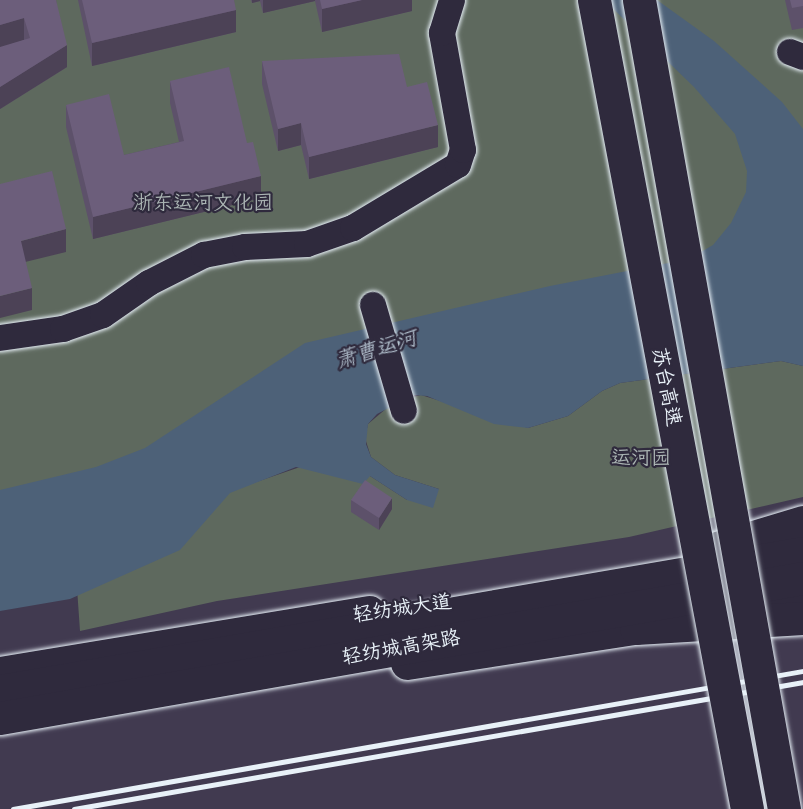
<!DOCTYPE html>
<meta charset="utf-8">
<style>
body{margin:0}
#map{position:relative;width:803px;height:809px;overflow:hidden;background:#413a50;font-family:Sriracha,"LXGW WenKai TC",sans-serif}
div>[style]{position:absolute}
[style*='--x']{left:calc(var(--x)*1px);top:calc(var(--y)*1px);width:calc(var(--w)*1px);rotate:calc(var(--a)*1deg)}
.green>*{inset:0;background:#5e695e}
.water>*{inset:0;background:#4d6178}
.roads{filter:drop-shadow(0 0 2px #e8f1f8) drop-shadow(0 0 2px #e8f1f8)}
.minor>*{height:26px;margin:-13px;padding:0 13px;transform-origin:13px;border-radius:13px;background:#2f2a3d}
.major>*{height:33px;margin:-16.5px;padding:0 16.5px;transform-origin:16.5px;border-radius:16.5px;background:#2f2a3d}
.highway>*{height:33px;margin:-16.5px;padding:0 16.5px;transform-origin:16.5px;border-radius:16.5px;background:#2f2a3d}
.rail>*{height:4.5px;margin:-2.25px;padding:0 2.25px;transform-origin:2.25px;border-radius:2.25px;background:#e8f1f8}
.bridges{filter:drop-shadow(0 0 2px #e8f1f8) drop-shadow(0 0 2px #e8f1f8)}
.highway-bridge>*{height:33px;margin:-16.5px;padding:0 16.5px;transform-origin:16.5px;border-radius:16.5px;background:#2f2a3d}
.wall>*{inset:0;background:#5d516a}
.shaded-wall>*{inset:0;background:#4c4256}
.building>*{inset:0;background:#6c5e7b}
span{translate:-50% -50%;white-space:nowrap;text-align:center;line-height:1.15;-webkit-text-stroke:4.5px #2f2a3d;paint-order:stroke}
.park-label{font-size:20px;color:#aab4b3}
.street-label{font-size:20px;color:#e8f1f8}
.water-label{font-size:21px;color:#aab7c5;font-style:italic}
</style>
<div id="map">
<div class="green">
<div style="clip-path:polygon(0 0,803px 0,803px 275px,0 518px)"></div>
<div style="clip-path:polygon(781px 361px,803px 366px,803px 497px,629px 537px,217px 601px,80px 631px,77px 588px,221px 494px,303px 466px,370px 476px,407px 500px,439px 489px,395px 475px,371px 457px,365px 438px,368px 424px,394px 402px,421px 395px,528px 428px,568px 416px,602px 391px,620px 383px)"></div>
</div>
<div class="water">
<div style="clip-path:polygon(604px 0,657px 0,714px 41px,782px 102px,803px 129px,803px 366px,781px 361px,620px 383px,602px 391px,568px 416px,528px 428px,494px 424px,427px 396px,414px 395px,377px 414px,368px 424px,366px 444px,371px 457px,395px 475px,439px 489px,433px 508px,407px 500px,370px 476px,363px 484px,296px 467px,230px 493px,180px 550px,70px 599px,0 611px,0 490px,96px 467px,145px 448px,305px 343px,550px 286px,689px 259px,713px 245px,731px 223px,746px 192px,747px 171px,735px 134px,694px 87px)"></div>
</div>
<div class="roads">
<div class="minor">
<div style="--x:790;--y:52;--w:14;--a:21"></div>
<div style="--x:373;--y:305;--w:110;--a:73.7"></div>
<div style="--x:0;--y:338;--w:64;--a:-8.1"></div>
<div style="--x:63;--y:329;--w:42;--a:-19.3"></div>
<div style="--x:103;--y:315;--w:56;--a:-34.8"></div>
<div style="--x:149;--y:283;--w:62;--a:-27"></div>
<div style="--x:204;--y:255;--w:42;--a:-11"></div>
<div style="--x:245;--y:247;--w:62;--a:-2.8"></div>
<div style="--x:307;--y:244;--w:49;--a:-19.2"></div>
<div style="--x:353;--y:228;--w:122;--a:-31"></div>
<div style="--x:458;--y:165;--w:16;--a:-72"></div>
<div style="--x:463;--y:150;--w:119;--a:-100.2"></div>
<div style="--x:442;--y:33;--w:34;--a:-73"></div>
</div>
<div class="major">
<div style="--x:751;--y:609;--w:53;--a:-8.7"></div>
<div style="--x:407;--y:663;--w:261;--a:-8.8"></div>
<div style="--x:0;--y:673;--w:374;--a:-9.4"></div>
</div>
<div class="highway">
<div style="--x:710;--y:550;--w:97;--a:-16.8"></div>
<div style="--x:636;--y:628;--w:167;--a:-3.4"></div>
<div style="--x:0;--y:691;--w:815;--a:-9.75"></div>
<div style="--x:0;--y:718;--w:815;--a:-9.89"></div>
</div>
</div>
<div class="rail">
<div style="--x:13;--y:809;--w:802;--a:-9.91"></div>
<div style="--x:74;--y:809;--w:740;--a:-9.88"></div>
</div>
<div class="bridges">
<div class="highway-bridge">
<div style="--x:594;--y:0;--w:823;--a:79.29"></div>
<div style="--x:639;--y:0;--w:822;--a:79.84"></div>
</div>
</div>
<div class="wall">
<div style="clip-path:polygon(0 0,56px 0,67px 67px,0 109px)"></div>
<div style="clip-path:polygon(78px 0,234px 0,236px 32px,92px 66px)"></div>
<div style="clip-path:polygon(251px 0,412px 0,412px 11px,322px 32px,315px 1px,263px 13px,260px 1px,252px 3px)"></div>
<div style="clip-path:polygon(785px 0,803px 0,803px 28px,792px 30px)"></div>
<div style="clip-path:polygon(262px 61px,407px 87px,438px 147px,309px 179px,301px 145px,278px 151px,262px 84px)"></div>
<div style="clip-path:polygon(170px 81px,247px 143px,261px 198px,93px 239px,66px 127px,66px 105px,124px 155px,179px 142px,170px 103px)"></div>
<div style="clip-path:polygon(351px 500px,392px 509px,379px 530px,351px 512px)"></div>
</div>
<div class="shaded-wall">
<div style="clip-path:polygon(252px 0,260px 0,260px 1px,252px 3px)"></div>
<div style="clip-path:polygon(263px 0,315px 0,315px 1px,263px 13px)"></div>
<div style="clip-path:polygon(362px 0,412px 0,412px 11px,322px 32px,322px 9px)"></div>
<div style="clip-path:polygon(236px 10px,236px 32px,92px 66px,92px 43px)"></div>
<div style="clip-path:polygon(24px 18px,24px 40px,0 48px,0 25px)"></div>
<div style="clip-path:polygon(67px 45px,67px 67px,0 109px,0 87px)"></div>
<div style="clip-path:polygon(301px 123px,301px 145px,278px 151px,278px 129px)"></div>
<div style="clip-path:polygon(438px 125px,438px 147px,309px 179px,309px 157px)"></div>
<div style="clip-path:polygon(261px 176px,261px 198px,93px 239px,93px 217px)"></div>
<div style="clip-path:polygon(66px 229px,66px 252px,21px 263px,21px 241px)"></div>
<div style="clip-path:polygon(32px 288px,32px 310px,0 318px,0 296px)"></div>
<div style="clip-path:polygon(392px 498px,392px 509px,379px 530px,379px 518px)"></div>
</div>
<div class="building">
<div style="clip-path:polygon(0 0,56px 0,67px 45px,0 87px,0 47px,30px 38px,24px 18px,0 25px)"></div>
<div style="clip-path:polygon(82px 0,234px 0,236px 10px,92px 43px)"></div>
<div style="clip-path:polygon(320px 0,362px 0,322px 9px)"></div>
<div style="clip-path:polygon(790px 0,803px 0,803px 6px,792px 8px)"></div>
<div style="clip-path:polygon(399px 54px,407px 87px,427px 82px,438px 125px,309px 157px,301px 123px,278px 129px,262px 61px)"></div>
<div style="clip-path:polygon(229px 67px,247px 143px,253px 142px,261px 176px,93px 217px,66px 105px,109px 94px,124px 155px,184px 141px,170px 81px)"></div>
<div style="clip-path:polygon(52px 171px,66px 229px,21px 241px,32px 288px,0 296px,0 184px)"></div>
<div style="clip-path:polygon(365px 480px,392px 498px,379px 518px,351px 500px)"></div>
</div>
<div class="park-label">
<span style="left:203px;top:202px">浙东运河文化园</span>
<span style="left:641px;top:457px">运河园</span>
</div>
<div class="street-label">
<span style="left:667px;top:387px;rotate:79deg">苏台高速</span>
<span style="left:402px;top:608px;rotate:-8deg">轻纺城大道</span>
<span style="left:401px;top:647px;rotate:-10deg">轻纺城高架路</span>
</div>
<div class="water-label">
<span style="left:376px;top:349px;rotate:-17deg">萧曹运河</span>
</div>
</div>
